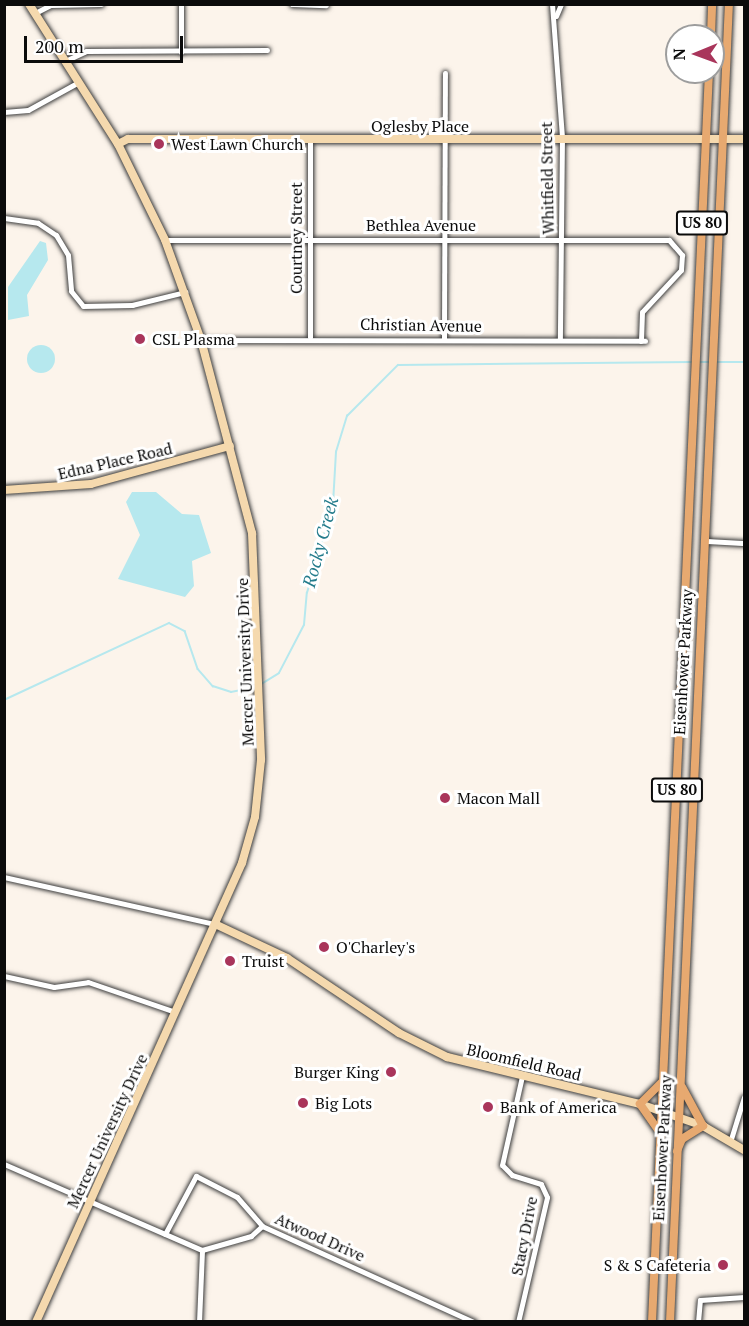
<!DOCTYPE html>
<style>
body{margin:0}
#map{position:relative;width:749px;height:1326px;overflow:hidden;background:#fcf4eb;font-family:"PT Serif",serif}
div>[style]{position:absolute}
[style*='--x']{left:calc(var(--x)*1px);top:calc(var(--y)*1px);width:calc(var(--w)*1px);rotate:calc(var(--a)*1deg)}
.water>*{inset:0;background:#b6e8ee}
.round{border-radius:50%}
.stream>*{height:1.5px;margin:-0.75px;padding:0 0.75px;transform-origin:0.75px;border-radius:0.75px;background:#b6e8ee}
.roads{filter:drop-shadow(0 0 2px #3e3e3e) drop-shadow(0 0 2px #3e3e3e)}
.street>*{height:5px;margin:-2.5px;padding:0 2.5px;transform-origin:2.5px;border-radius:2.5px;background:#fff}
.secondary>*{height:8px;margin:-4px;padding:0 4px;transform-origin:4px;border-radius:4px;background:#f5d9ae}
.primary>*{height:8px;margin:-4px;padding:0 4px;transform-origin:4px;border-radius:4px;background:#e7a970}
.dots>*{width:16px;height:16px;translate:-50% -50%;box-sizing:border-box;border:3px solid #fff;border-radius:50%}
span{translate:-50% -50%;white-space:nowrap;text-align:center;line-height:1.15;-webkit-text-stroke:6px #fff;paint-order:stroke}
.shield-label span{padding:2px 4px;background:#fff;border:2px solid;border-radius:4px;-webkit-text-stroke-width:0}
.shield-label{font-size:15px;color:#0b0b0b;font-weight:700}
.street-label{font-size:16px;color:#0b0b0b}
.poi-label{font-size:16px;color:#0b0b0b}
.left{translate:0 -50%;text-align:left}
.right{translate:-100% -50%;text-align:right}
.water-label{font-size:18px;color:#247c8c;font-style:italic}
.frame{position:absolute;inset:0;border:6px solid #0b0b0b;pointer-events:none}
.north{position:absolute;left:665px;top:24px;width:60px;height:60px;box-sizing:border-box;background:#fff;border:2px solid #9d9d9d;border-radius:50%;rotate:269deg;font-size:16px;font-weight:700;line-height:24px;text-align:center;color:#0b0b0b}
.north::after{content:'';display:block;margin:auto;width:21px;height:27px;background:#a9355b;clip-path:polygon(50% 0,100% 100%,50% 72%,0 100%)}
.scale{position:absolute;left:24px;top:36px;width:159px;height:27px;box-sizing:border-box;border:3px solid #0b0b0b;border-top:0;padding-left:8px;font-size:18px;line-height:21px;white-space:nowrap;color:#0b0b0b;-webkit-text-stroke:4px #fff;paint-order:stroke}
</style>
<div id="map">
<div class="water">
<div style="clip-path:polygon(40px 241px,46px 243px,48px 260px,27px 295px,29px 316px,8px 320px,8px 287px)"></div>
<div class="round" style="left:27px;top:345px;width:28px;height:28px"></div>
<div style="clip-path:polygon(132px 492px,156px 492px,182px 514px,199px 515px,211px 553px,192px 561px,194px 586px,185px 597px,118px 579px,140px 535px,126px 502px)"></div>
</div>
<div class="stream">
<div style="--x:700;--y:362;--w:10;--a:0"></div>
<div style="--x:718;--y:362;--w:26;--a:0"></div>
<div style="--x:260;--y:685;--w:22;--a:-32"></div>
<div style="--x:279;--y:673;--w:54;--a:-62.5"></div>
<div style="--x:304;--y:625;--w:32;--a:-85"></div>
<div style="--x:307;--y:593;--w:93;--a:-73.7"></div>
<div style="--x:333;--y:504;--w:52;--a:-86.7"></div>
<div style="--x:336;--y:452;--w:38;--a:-73"></div>
<div style="--x:347;--y:416;--w:72;--a:-45"></div>
<div style="--x:398;--y:365;--w:294;--a:-0.6"></div>
<div style="--x:4;--y:700;--w:182;--a:-25"></div>
<div style="--x:169;--y:623;--w:18;--a:27"></div>
<div style="--x:185;--y:631;--w:40;--a:71.1"></div>
<div style="--x:198;--y:669;--w:23;--a:49"></div>
<div style="--x:213;--y:686;--w:19;--a:18"></div>
<div style="--x:231;--y:692;--w:25;--a:-11"></div>
</div>
<div class="roads">
<div class="street">
<div style="--x:181;--y:4;--w:48;--a:90"></div>
<div style="--x:292;--y:4;--w:34;--a:2"></div>
<div style="--x:552;--y:4;--w:133;--a:85.7"></div>
<div style="--x:562;--y:137;--w:203;--a:90.6"></div>
<div style="--x:35;--y:13;--w:18;--a:-27"></div>
<div style="--x:51;--y:5;--w:50;--a:-1.1"></div>
<div style="--x:556;--y:16;--w:13;--a:-67"></div>
<div style="--x:65;--y:61;--w:23;--a:-25"></div>
<div style="--x:86;--y:51;--w:181;--a:-0.3"></div>
<div style="--x:4;--y:112;--w:24;--a:-5"></div>
<div style="--x:28;--y:110;--w:58;--a:-28.8"></div>
<div style="--x:4;--y:218;--w:34;--a:8"></div>
<div style="--x:38;--y:223;--w:22;--a:34"></div>
<div style="--x:56;--y:235;--w:23;--a:59"></div>
<div style="--x:68;--y:255;--w:36;--a:85"></div>
<div style="--x:71;--y:291;--w:19;--a:51"></div>
<div style="--x:83;--y:306;--w:49;--a:-1.2"></div>
<div style="--x:132;--y:305;--w:55;--a:-13.8"></div>
<div style="--x:165;--y:240;--w:504;--a:0"></div>
<div style="--x:669;--y:240;--w:20;--a:49"></div>
<div style="--x:682;--y:255;--w:15;--a:94"></div>
<div style="--x:681;--y:270;--w:57;--a:132.9"></div>
<div style="--x:642;--y:312;--w:29;--a:92"></div>
<div style="--x:310;--y:337;--w:197;--a:-90"></div>
<div style="--x:444;--y:338;--w:265;--a:-89.8"></div>
<div style="--x:201;--y:340;--w:444;--a:0.1"></div>
<div style="--x:705;--y:541;--w:39;--a:3"></div>
<div style="--x:4;--y:877;--w:216;--a:12.6"></div>
<div style="--x:4;--y:976;--w:51;--a:12.4"></div>
<div style="--x:54;--y:987;--w:34;--a:-8"></div>
<div style="--x:88;--y:982;--w:92;--a:19"></div>
<div style="--x:730;--y:1142;--w:47;--a:-72.7"></div>
<div style="--x:4;--y:1164;--w:216;--a:23.5"></div>
<div style="--x:202;--y:1250;--w:51;--a:-15.9"></div>
<div style="--x:251;--y:1236;--w:15;--a:-42"></div>
<div style="--x:262;--y:1226;--w:233;--a:24.4"></div>
<div style="--x:165;--y:1234;--w:66;--a:-61.9"></div>
<div style="--x:196;--y:1176;--w:46;--a:27.1"></div>
<div style="--x:237;--y:1197;--w:38;--a:49"></div>
<div style="--x:199;--y:1322;--w:72;--a:-87.6"></div>
<div style="--x:518;--y:1322;--w:128;--a:-76.9"></div>
<div style="--x:547;--y:1197;--w:14;--a:-115"></div>
<div style="--x:541;--y:1184;--w:30;--a:-163"></div>
<div style="--x:512;--y:1175;--w:14;--a:-135"></div>
<div style="--x:502;--y:1165;--w:91;--a:-77.3"></div>
<div style="--x:698;--y:1322;--w:22;--a:-85"></div>
<div style="--x:700;--y:1300;--w:44;--a:-3.9"></div>
</div>
<div class="secondary">
<div style="--x:29;--y:4;--w:166;--a:57.6"></div>
<div style="--x:118;--y:144;--w:107;--a:63.9"></div>
<div style="--x:165;--y:240;--w:106;--a:70.2"></div>
<div style="--x:201;--y:340;--w:200;--a:75.2"></div>
<div style="--x:252;--y:533;--w:227;--a:87.7"></div>
<div style="--x:261;--y:760;--w:57;--a:96"></div>
<div style="--x:255;--y:817;--w:48;--a:105.8"></div>
<div style="--x:242;--y:863;--w:503;--a:114.17"></div>
<div style="--x:118;--y:144;--w:11;--a:-27"></div>
<div style="--x:128;--y:139;--w:616;--a:0"></div>
<div style="--x:4;--y:490;--w:87;--a:-3.9"></div>
<div style="--x:91;--y:484;--w:144;--a:-15.3"></div>
<div style="--x:215;--y:924;--w:80;--a:25.3"></div>
<div style="--x:287;--y:958;--w:135;--a:33.8"></div>
<div style="--x:399;--y:1033;--w:54;--a:26.6"></div>
<div style="--x:447;--y:1057;--w:199;--a:13.7"></div>
<div style="--x:640;--y:1104;--w:67;--a:19.2"></div>
<div style="--x:703;--y:1126;--w:48;--a:30.3"></div>
</div>
<div class="primary">
<div style="--x:711;--y:36;--w:32;--a:-88"></div>
<div style="--x:661;--y:1134;--w:37;--a:-125"></div>
<div style="--x:640;--y:1104;--w:34;--a:-45"></div>
<div style="--x:677;--y:1151;--w:13;--a:-67"></div>
<div style="--x:682;--y:1139;--w:25;--a:-32"></div>
<div style="--x:703;--y:1126;--w:44;--a:-118.3"></div>
<div style="--x:652;--y:1322;--w:1251;--a:-87.39"></div>
<div style="--x:670;--y:1322;--w:1319;--a:-87.44"></div>
</div>
</div>
<div class="dots">
<div style="left:159px;top:144px;background:#a9355b"></div>
<div style="left:140px;top:339px;background:#a9355b"></div>
<div style="left:445px;top:798px;background:#a9355b"></div>
<div style="left:324px;top:947px;background:#a9355b"></div>
<div style="left:230px;top:961px;background:#a9355b"></div>
<div style="left:391px;top:1072px;background:#a9355b"></div>
<div style="left:303px;top:1103px;background:#a9355b"></div>
<div style="left:488px;top:1107px;background:#a9355b"></div>
<div style="left:723px;top:1265px;background:#a9355b"></div>
</div>
<div class="shield-label">
<span style="left:702px;top:223px">US 80</span>
<span style="left:677px;top:790px">US 80</span>
</div>
<div class="street-label">
<span style="left:420px;top:126px">Oglesby Place</span>
<span style="left:547px;top:178px;rotate:-91deg">Whitfield Street</span>
<span style="left:421px;top:225px">Bethlea Avenue</span>
<span style="left:296px;top:238px;rotate:-90deg">Courtney Street</span>
<span style="left:421px;top:325px;rotate:1deg">Christian Avenue</span>
<span style="left:115px;top:461px;rotate:-13deg">Edna Place Road</span>
<span style="left:245px;top:662px;rotate:-92deg">Mercer University Drive</span>
<span style="left:683px;top:662px;rotate:-87deg">Eisenhower Parkway</span>
<span style="left:524px;top:1062px;rotate:13deg">Bloomfield Road</span>
<span style="left:107px;top:1131px;rotate:-65deg">Mercer University Drive</span>
<span style="left:662px;top:1148px;rotate:-87deg">Eisenhower Parkway</span>
<span style="left:524px;top:1236px;rotate:-79deg">Stacy Drive</span>
<span style="left:320px;top:1237px;rotate:24deg">Atwood Drive</span>
</div>
<div class="poi-label">
<span class="left" style="left:171px;top:144px">West Lawn Church</span>
<span class="left" style="left:152px;top:339px">CSL Plasma</span>
<span class="left" style="left:457px;top:798px">Macon Mall</span>
<span class="left" style="left:336px;top:947px">O'Charley's</span>
<span class="left" style="left:242px;top:961px">Truist</span>
<span class="right" style="left:379px;top:1072px">Burger King</span>
<span class="left" style="left:315px;top:1103px">Big Lots</span>
<span class="left" style="left:500px;top:1107px">Bank of America</span>
<span class="right" style="left:711px;top:1265px">S &amp; S Cafeteria</span>
</div>
<div class="water-label">
<span style="left:320px;top:542px;rotate:-75deg">Rocky Creek</span>
</div>
<div class="frame"></div>
<div class="north">N</div>
<div class="scale">200 m</div>
</div>
